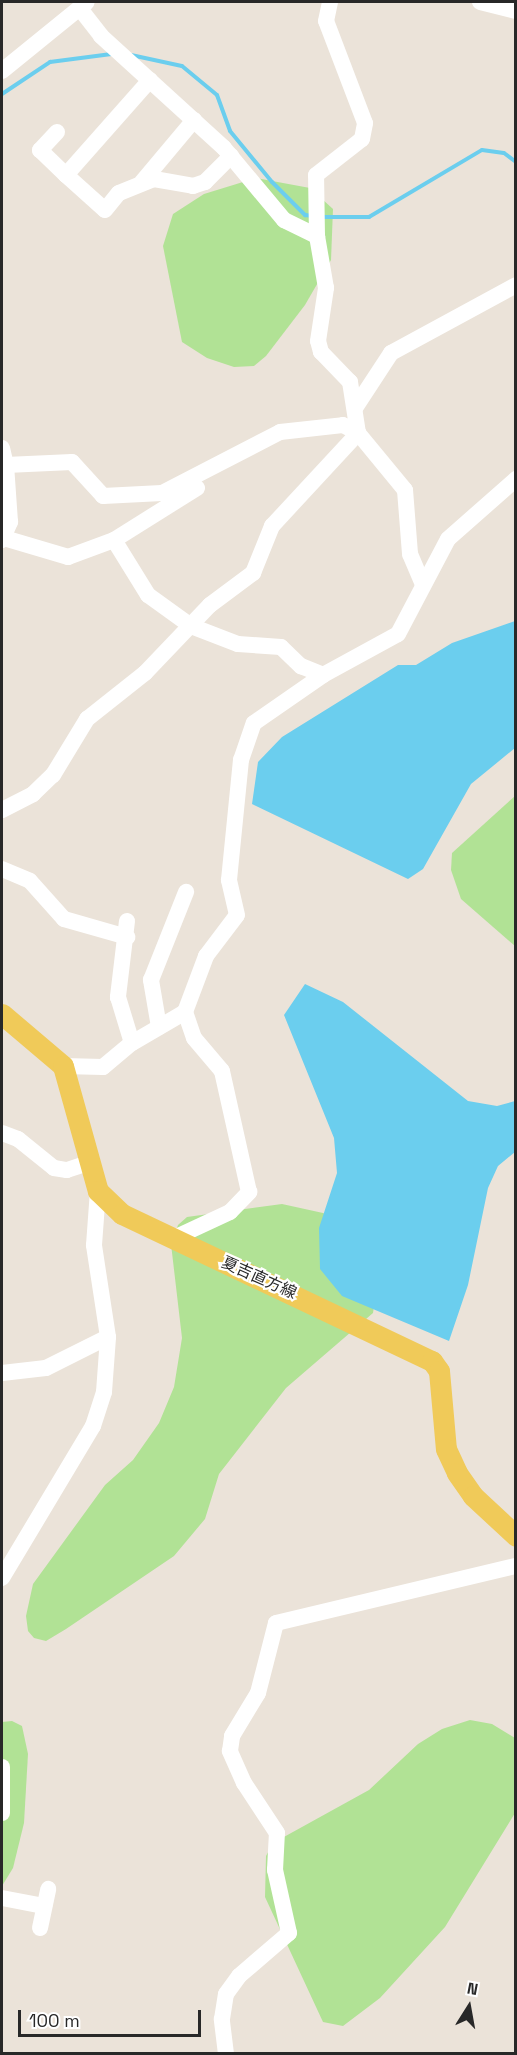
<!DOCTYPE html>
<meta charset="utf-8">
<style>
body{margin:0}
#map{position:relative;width:517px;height:2055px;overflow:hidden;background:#ebe3d9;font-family:"Space Grotesk","Noto Sans JP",sans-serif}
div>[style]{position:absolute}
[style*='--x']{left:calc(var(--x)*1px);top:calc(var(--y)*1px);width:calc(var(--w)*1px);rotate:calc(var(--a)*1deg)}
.green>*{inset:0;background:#b1e295}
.water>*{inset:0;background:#6bceee}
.stream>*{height:4px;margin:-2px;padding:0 2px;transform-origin:2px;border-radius:2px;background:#6bceee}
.minor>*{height:16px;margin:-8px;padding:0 8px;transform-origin:8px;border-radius:8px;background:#fff}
.major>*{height:21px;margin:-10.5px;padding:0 10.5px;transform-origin:10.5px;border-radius:10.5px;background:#f0ca59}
span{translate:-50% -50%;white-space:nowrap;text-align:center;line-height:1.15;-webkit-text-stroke:4.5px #fff;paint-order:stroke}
.street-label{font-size:16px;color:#282828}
.frame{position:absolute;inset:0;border:3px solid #282828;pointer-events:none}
.north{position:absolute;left:439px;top:1977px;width:60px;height:60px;-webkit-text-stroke:4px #fff;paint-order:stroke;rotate:11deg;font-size:16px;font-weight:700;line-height:24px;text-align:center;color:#282828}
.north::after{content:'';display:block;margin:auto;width:21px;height:27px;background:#282828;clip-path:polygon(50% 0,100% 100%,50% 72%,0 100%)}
.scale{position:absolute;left:18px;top:2010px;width:183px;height:27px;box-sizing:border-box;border:3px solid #282828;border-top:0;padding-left:8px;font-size:18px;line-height:21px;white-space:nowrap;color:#282828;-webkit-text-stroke:4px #fff;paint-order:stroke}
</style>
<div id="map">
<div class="green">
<div style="clip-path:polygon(256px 178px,310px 188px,333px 209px,331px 260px,305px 305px,266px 356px,254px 366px,234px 367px,207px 358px,182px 342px,163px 246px,173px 214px,204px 194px)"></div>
<div style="clip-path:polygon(515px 796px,515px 946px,461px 899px,451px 870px,452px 853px)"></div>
<div style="clip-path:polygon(282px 1204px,323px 1213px,358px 1228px,378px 1280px,373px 1313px,286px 1388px,219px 1474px,205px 1519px,174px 1556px,66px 1629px,46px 1641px,34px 1638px,28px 1631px,26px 1616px,33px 1584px,105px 1485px,133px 1460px,159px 1423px,174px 1387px,182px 1338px,171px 1244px,178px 1225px,187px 1217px)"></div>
<div style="clip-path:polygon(470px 1720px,492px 1724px,515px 1738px,515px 1813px,445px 1927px,380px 1998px,343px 2026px,323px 2022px,265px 1897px,266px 1856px,273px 1843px,369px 1790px,418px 1744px,442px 1729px)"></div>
<div style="clip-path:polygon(12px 1721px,22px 1726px,28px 1754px,24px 1823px,13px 1868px,2px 1886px,2px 1722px)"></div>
</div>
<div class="water">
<div style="clip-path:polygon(515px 621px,515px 748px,471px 784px,423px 869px,408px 879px,252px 804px,258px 762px,282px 737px,398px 665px,416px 665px,452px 643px)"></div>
<div style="clip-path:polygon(305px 984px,343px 1002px,468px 1101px,497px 1106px,515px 1101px,515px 1152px,498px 1166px,488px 1188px,468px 1285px,449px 1341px,342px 1296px,320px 1269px,319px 1228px,337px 1173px,334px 1138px,284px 1015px)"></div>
</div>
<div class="stream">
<div style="--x:131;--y:55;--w:52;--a:12.2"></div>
<div style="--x:182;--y:66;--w:45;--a:39.6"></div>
<div style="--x:217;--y:95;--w:38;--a:70"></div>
<div style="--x:230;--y:131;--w:66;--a:50.5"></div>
<div style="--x:272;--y:182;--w:47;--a:45"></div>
<div style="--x:305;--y:215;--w:8;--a:7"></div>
<div style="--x:2;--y:94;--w:58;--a:-33.7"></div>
<div style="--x:50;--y:62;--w:62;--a:-7.5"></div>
<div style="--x:320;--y:217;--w:49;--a:0"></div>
<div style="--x:369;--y:217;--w:131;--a:-30.7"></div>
<div style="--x:482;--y:150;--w:22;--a:8"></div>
<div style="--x:504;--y:153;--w:15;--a:37"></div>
</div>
<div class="minor">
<div style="--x:480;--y:2;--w:37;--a:14"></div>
<div style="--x:81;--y:10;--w:33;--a:52"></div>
<div style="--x:101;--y:36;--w:166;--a:42.3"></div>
<div style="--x:224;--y:148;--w:94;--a:50.2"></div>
<div style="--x:284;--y:220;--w:37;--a:26"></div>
<div style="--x:2;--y:71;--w:109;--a:-39.1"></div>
<div style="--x:150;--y:80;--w:127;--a:131.5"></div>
<div style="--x:66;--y:175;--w:52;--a:41.9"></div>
<div style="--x:105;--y:210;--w:22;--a:-51"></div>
<div style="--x:119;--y:193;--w:38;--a:-22"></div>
<div style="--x:154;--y:179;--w:40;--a:10"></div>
<div style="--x:193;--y:186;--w:13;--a:-18"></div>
<div style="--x:205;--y:182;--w:37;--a:-45"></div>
<div style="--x:57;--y:132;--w:25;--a:133"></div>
<div style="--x:40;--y:150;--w:36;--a:44"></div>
<div style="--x:142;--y:182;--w:81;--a:-50"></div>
<div style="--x:355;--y:408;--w:66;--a:-56.8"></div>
<div style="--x:391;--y:353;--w:142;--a:-28.5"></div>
<div style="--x:2;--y:448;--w:17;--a:77"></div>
<div style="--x:4;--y:538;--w:67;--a:16.5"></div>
<div style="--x:68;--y:557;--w:49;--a:-20.3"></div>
<div style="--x:114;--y:540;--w:65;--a:58.3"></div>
<div style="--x:148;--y:595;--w:53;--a:35.8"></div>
<div style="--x:191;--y:626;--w:50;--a:21"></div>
<div style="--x:238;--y:644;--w:43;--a:4"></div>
<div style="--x:281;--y:647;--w:28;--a:44"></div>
<div style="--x:301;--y:666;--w:24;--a:22"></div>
<div style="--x:2;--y:540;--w:20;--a:-66"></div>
<div style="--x:10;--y:522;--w:57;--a:-94"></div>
<div style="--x:6;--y:465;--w:66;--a:-2.6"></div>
<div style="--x:72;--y:462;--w:46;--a:47.6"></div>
<div style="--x:103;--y:496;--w:59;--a:-2.9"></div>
<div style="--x:162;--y:493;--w:133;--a:-27.3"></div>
<div style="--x:280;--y:432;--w:63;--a:-6.3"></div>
<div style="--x:343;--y:425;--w:17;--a:28"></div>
<div style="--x:358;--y:433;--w:74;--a:50.5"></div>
<div style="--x:405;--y:490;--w:64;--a:85.5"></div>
<div style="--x:410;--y:554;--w:33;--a:67"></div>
<div style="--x:114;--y:540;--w:98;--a:-32.1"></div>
<div style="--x:2;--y:810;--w:35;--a:-27"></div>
<div style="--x:33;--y:794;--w:28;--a:-44"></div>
<div style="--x:53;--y:775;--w:66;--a:-58.7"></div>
<div style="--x:87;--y:719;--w:74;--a:-38.4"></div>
<div style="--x:145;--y:673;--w:94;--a:-46.3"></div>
<div style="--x:210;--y:605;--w:54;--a:-36.7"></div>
<div style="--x:253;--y:573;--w:51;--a:-68"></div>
<div style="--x:272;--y:526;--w:127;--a:-47.2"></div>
<div style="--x:358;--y:433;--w:52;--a:-98.9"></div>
<div style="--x:350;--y:382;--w:42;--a:-134"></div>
<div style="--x:321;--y:352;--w:11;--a:-105"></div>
<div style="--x:318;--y:341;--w:54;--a:-81.4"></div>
<div style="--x:326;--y:288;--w:53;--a:-99.8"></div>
<div style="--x:317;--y:236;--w:61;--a:-90.9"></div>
<div style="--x:316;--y:175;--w:58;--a:-38"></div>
<div style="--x:362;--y:139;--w:16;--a:-79"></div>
<div style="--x:365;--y:123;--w:109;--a:-110.9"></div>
<div style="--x:326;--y:21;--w:19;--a:-78"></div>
<div style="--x:2;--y:869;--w:30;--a:23"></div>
<div style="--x:30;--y:881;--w:51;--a:48.2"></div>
<div style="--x:64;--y:919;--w:66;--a:15.9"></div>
<div style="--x:127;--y:921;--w:77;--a:96.8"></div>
<div style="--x:118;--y:997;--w:48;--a:73.1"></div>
<div style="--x:159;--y:1027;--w:48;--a:-99.7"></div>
<div style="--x:151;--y:980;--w:95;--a:-68.3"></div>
<div style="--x:63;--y:1066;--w:40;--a:1.4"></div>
<div style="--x:103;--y:1067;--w:38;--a:-40"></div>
<div style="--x:132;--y:1043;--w:61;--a:-30.3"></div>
<div style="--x:185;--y:1012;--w:60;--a:-69.4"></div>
<div style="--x:206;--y:956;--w:51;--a:-52.9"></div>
<div style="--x:237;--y:915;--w:36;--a:-103"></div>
<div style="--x:229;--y:880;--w:121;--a:-84.3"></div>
<div style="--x:241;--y:760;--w:39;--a:-71"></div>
<div style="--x:254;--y:723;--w:84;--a:-34.8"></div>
<div style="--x:323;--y:675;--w:85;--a:-28.7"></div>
<div style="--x:398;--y:634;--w:107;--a:-62.2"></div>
<div style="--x:448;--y:539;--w:91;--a:-41.4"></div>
<div style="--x:2;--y:1133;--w:17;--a:21"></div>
<div style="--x:18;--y:1139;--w:46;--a:38.9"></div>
<div style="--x:54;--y:1168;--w:13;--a:9"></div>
<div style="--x:67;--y:1170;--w:22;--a:-18"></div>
<div style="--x:172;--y:1239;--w:64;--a:-25"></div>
<div style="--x:230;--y:1212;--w:28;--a:-46"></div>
<div style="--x:249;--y:1192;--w:124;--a:-102.6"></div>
<div style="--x:222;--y:1071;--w:43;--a:-130.3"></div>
<div style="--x:194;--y:1038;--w:28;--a:-109"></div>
<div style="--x:2;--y:1373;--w:44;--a:-6.5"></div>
<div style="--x:46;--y:1368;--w:69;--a:-26.6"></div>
<div style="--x:2;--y:1578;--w:177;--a:-59.1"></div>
<div style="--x:93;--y:1426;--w:36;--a:-72"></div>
<div style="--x:104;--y:1392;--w:55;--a:-85.8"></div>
<div style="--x:108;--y:1337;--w:93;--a:-98.7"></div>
<div style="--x:94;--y:1245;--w:54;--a:-85.8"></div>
<div style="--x:2;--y:1767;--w:46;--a:90"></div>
<div style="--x:2;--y:1898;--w:43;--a:10.8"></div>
<div style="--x:40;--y:1928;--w:40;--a:-78"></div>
<div style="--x:226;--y:2054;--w:35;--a:-97"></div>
<div style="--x:222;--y:2019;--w:25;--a:-81"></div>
<div style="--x:226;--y:1994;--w:22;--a:-54"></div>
<div style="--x:239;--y:1976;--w:66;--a:-40.7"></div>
<div style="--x:289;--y:1933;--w:65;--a:-102.5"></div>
<div style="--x:275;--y:1870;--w:37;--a:-87"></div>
<div style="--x:277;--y:1833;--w:60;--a:-123.4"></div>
<div style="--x:244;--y:1783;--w:35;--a:-114"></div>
<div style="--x:230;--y:1751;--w:15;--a:-82"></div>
<div style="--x:232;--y:1736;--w:50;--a:-58.8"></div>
<div style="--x:258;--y:1693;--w:72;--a:-75.6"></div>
<div style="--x:276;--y:1623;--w:247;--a:-13.4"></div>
</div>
<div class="major">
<div style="--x:2;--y:1014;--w:80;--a:40.4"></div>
<div style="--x:63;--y:1066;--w:130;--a:74.4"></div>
<div style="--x:98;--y:1191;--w:33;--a:44"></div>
<div style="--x:122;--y:1214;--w:343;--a:25.4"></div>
<div style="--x:432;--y:1361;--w:12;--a:55"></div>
<div style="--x:439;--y:1371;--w:78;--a:84.9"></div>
<div style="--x:446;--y:1449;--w:26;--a:65"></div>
<div style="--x:457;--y:1473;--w:28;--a:55"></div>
<div style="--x:473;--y:1496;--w:59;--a:42.9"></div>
</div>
<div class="street-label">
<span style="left:259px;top:1278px;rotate:24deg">夏吉直方線</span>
</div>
<div class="frame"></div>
<div class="north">N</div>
<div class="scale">100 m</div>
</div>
